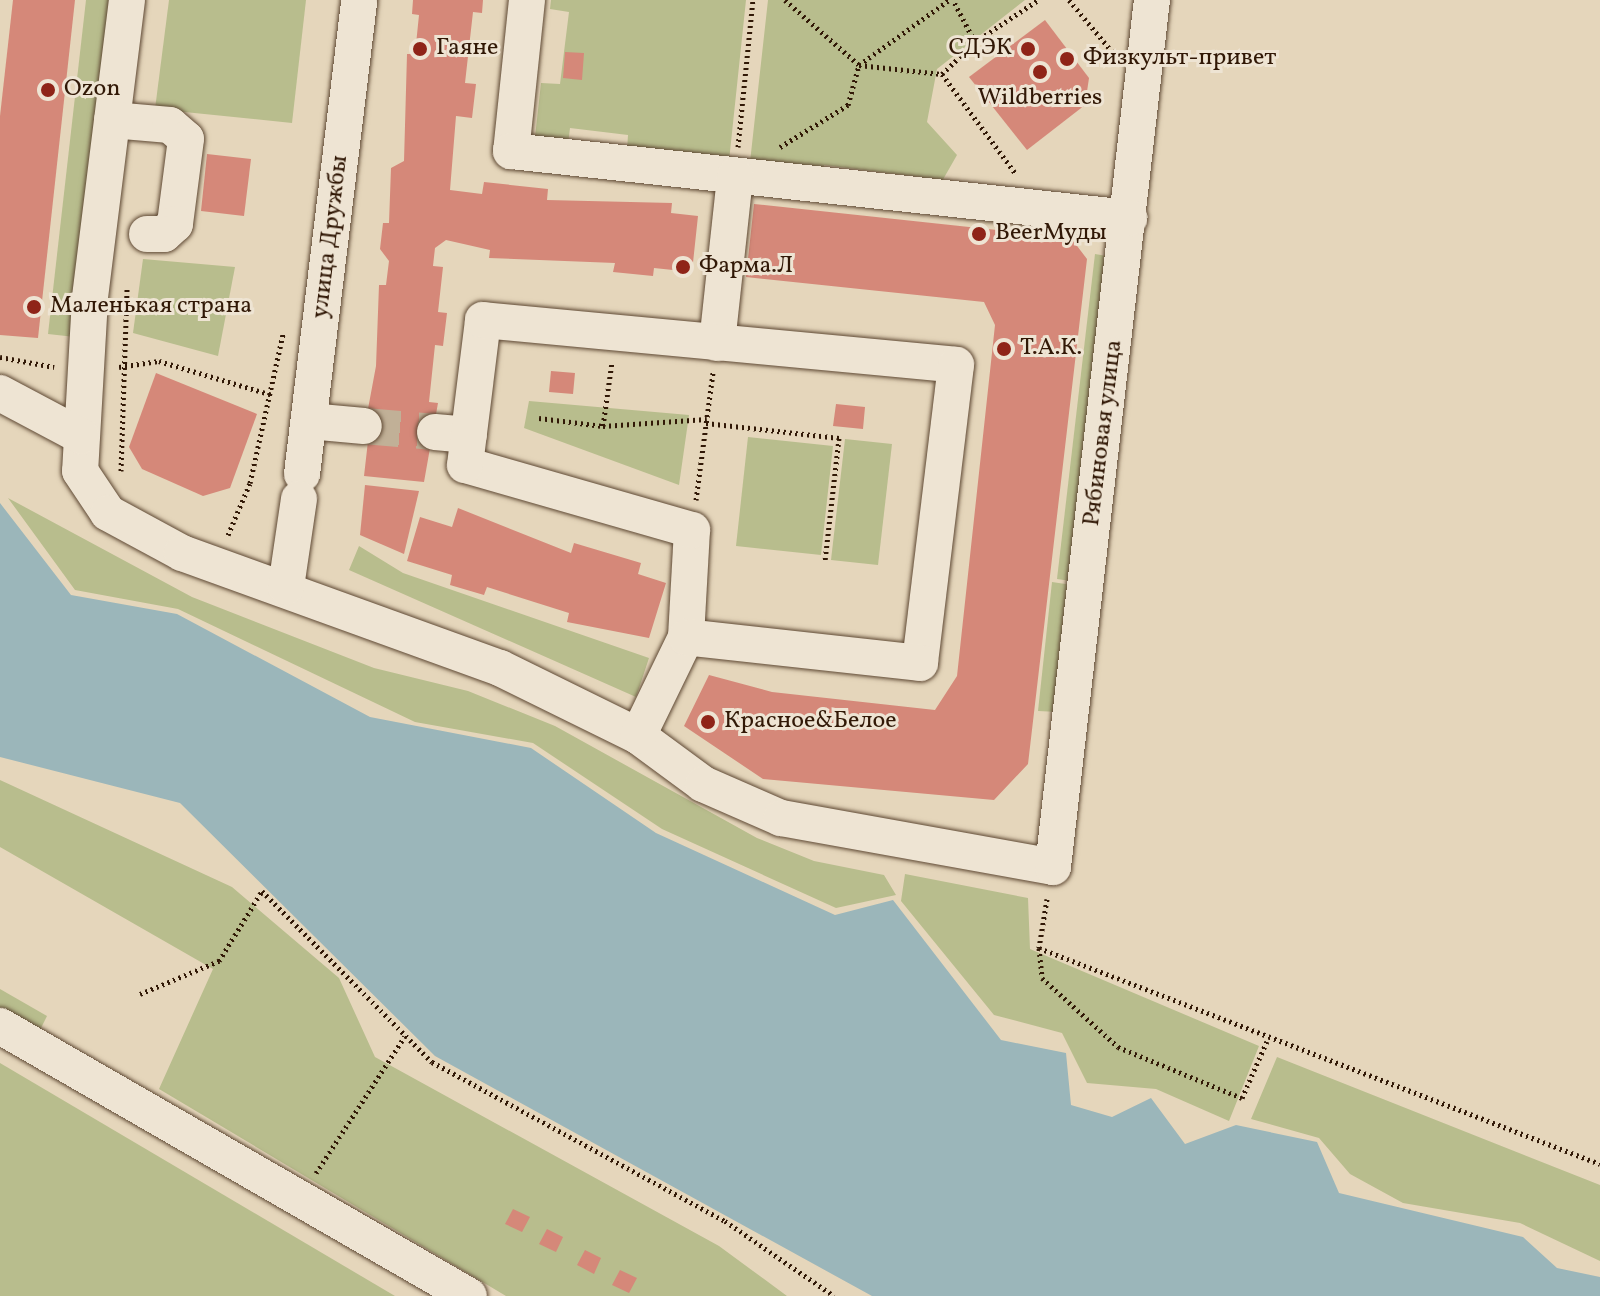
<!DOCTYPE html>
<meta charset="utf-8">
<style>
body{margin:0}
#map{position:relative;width:1600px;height:1296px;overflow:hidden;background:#e5d6bb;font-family:Vollkorn,serif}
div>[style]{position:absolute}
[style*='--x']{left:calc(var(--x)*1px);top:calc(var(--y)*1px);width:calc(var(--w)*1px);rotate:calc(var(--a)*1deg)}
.green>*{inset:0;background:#b8bd8d}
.water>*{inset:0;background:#9bb6ba}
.building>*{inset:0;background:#d58879}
.minor-tunnel>*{height:36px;margin-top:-18px;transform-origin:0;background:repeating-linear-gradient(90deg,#c1b097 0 36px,transparent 0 54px)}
.path>*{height:5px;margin-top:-2.5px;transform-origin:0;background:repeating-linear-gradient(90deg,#311806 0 2px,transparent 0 6px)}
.roads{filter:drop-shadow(0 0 2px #5e4833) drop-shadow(0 0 2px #5e4833)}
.minor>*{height:36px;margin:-18px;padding:0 18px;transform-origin:18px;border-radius:18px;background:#eee4d3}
.dots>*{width:22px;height:22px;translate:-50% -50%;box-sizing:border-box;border:4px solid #eee4d3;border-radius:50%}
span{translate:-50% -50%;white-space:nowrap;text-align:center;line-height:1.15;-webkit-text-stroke:6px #eee4d3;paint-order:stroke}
.poi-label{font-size:24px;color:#311806}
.left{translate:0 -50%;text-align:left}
.right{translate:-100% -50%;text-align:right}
.street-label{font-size:24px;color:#311806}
</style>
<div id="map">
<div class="green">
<div style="clip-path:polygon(86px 0,115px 0,75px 337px,48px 334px)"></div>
<div style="clip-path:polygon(169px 0,306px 0,292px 123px,155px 109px)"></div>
<div style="clip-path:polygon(551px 0,746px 0,729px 161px,627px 151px,628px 135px,570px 128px,568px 144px,535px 137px,541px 83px,560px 84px,569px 12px,550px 9px)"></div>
<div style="clip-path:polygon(768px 0,1025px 0,937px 69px,927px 122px,957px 155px,937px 190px,920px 188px,920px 177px,824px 165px,822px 176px,749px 171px)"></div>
<div style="clip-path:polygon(1095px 254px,1118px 258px,1078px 582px,1057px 579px)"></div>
<div style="clip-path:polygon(143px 259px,235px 267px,218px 356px,133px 333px)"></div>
<div style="clip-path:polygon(529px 401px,689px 415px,679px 485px,524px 428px)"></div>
<div style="clip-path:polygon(748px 437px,833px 446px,821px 555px,736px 546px)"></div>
<div style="clip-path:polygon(845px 439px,892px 444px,878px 565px,831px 560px)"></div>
<div style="clip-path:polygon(8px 498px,192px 597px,374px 668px,468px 691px,555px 726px,757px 838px,814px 861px,884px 875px,896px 895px,836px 908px,662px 829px,533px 743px,415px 722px,178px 609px,75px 590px)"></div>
<div style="clip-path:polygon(359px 546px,403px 573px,649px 658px,636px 697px,349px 570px)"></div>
<div style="clip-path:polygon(1052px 582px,1072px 585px,1058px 712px,1038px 711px)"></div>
<div style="clip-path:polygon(0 780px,232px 887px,339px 978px,375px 1057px,719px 1246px,787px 1296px,506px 1296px,159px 1089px,213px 969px,0 847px)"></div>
<div style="clip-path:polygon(905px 874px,1028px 898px,1030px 949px,1259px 1046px,1229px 1121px,1156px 1089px,1087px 1083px,1062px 1033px,994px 1015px,901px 901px)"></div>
<div style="clip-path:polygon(0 989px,47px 1016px,39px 1032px,0 1010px)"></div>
<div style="clip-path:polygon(1277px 1057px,1600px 1185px,1600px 1261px,1520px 1223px,1403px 1203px,1350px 1174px,1319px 1138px,1251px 1119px)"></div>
<div style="clip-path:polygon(0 1063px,395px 1296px,0 1296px)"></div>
</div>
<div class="water">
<div style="clip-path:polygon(0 503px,71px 595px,177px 614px,370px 717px,531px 748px,656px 833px,835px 915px,893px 900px,1001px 1040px,1066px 1053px,1071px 1105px,1112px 1117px,1151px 1098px,1185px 1144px,1236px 1125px,1317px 1142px,1339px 1193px,1523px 1237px,1557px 1268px,1600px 1277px,1600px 1296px,872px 1296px,435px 1056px,180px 803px,0 757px)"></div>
</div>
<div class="building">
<div style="clip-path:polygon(13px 0,75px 0,38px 338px,0 335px,0 116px)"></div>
<div style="clip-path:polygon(413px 0,483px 0,482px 13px,473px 12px,465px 83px,476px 84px,472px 118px,456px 116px,450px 190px,482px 194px,484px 182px,548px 189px,547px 200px,672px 203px,671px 213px,698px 216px,692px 272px,654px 268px,653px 276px,613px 272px,615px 263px,489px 258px,490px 250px,446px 240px,435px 248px,433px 266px,443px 267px,438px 312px,447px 313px,443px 346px,435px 345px,429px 402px,438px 403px,424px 482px,364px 476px,368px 441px,362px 441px,376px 366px,379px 285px,386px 285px,389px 261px,380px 249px,383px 223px,389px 223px,391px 168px,404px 161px,407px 54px,415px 54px,419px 15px,412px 14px)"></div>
<div style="clip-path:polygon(1045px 20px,1089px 78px,1085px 105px,1027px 150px,969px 77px)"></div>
<div style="clip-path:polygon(565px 52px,584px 53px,582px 80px,563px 78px)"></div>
<div style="clip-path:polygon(207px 154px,251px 159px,244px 216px,201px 211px)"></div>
<div style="clip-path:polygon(754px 204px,1071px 238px,1087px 259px,1028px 764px,994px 800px,763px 779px,684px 726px,709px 675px,772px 692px,935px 710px,957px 676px,995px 325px,984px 302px,746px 277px)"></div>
<div style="clip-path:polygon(551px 371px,575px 373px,573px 394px,549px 392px)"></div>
<div style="clip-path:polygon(156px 373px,257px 414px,230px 488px,203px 496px,142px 469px,129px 447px)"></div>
<div style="clip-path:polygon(836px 404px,865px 407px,863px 429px,833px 426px)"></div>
<div style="clip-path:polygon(365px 485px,419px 491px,404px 554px,360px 535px)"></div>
<div style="clip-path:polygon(458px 508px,571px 553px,574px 543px,641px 563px,638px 574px,666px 583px,649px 638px,567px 622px,569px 613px,487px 587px,484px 595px,450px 585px,452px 575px,407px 561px,420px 517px,452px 527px)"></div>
<div style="clip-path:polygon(513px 1209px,530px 1217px,522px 1232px,505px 1224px)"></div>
<div style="clip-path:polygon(547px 1229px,563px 1237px,556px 1252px,539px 1244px)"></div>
<div style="clip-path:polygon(585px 1250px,601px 1258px,594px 1274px,577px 1265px)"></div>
<div style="clip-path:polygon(620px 1270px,637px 1278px,629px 1293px,612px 1285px)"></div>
</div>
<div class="minor-tunnel">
<div style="--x:364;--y:426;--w:71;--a:4.8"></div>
</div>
<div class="path">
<div style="--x:785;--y:0;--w:98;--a:41.3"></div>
<div style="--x:859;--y:65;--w:83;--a:6.2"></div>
<div style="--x:942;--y:74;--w:124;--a:53.5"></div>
<div style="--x:1069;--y:0;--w:72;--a:50.1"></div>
<div style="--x:975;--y:42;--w:76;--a:-33.7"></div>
<div style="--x:942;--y:74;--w:46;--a:-44.1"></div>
<div style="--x:975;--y:42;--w:47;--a:-117.6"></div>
<div style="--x:738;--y:147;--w:148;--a:-84.2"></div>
<div style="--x:780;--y:147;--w:80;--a:-31.7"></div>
<div style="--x:848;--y:105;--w:41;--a:-74.6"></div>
<div style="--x:859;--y:65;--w:111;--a:-35.8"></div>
<div style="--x:0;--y:357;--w:55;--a:10.5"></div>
<div style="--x:119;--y:367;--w:40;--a:-8.5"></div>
<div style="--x:159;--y:361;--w:118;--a:16.7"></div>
<div style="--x:539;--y:418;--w:64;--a:7.1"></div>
<div style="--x:603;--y:426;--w:104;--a:-3.9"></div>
<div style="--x:706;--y:423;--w:134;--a:6.4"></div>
<div style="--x:839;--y:438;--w:124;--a:96.5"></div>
<div style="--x:603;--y:426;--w:65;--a:-82"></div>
<div style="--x:121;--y:471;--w:182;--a:-88.1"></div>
<div style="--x:696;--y:500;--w:129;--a:-82.4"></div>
<div style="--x:228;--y:535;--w:56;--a:-67.1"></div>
<div style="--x:250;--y:483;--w:153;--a:-77.5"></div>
<div style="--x:1047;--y:899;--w:50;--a:99.3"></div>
<div style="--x:1039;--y:948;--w:601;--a:21.06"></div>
<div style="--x:1039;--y:948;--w:30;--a:84"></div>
<div style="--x:1042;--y:978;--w:103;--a:42.2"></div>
<div style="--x:1118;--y:1047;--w:134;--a:22.4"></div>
<div style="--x:1242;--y:1098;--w:62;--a:-66.3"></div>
<div style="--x:140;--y:994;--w:86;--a:-22.7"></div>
<div style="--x:219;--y:961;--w:82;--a:-58.4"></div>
<div style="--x:262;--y:891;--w:241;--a:45.2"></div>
<div style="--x:432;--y:1062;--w:333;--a:28.5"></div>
<div style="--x:725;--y:1221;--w:132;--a:34.5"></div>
<div style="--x:316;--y:1173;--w:163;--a:-57"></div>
</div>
<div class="roads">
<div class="minor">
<div style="--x:127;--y:0;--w:301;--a:97.1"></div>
<div style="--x:90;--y:299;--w:172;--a:93.3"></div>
<div style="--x:80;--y:471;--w:50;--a:56.3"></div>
<div style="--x:108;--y:513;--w:84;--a:28.4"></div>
<div style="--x:182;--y:553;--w:338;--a:19.9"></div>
<div style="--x:500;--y:668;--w:154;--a:26.2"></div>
<div style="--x:638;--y:736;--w:81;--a:36.4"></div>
<div style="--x:703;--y:784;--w:85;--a:23.6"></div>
<div style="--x:781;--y:818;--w:276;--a:10.2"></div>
<div style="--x:1053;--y:867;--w:873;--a:-83.49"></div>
<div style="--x:527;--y:0;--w:152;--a:96"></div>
<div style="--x:511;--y:151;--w:622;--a:6.19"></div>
<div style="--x:112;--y:120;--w:58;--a:4.9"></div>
<div style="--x:170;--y:125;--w:21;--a:41"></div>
<div style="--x:186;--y:139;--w:86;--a:97.4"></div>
<div style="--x:175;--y:224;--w:15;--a:138"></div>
<div style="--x:164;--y:234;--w:17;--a:180"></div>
<div style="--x:717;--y:343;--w:168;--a:-83.8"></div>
<div style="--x:0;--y:393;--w:92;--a:28"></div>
<div style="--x:309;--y:421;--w:55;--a:5.2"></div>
<div style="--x:435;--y:432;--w:34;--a:5"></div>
<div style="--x:302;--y:474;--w:477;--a:-83.1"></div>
<div style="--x:286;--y:587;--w:89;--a:-81.6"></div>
<div style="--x:638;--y:736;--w:110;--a:-64.1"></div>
<div style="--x:686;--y:637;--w:107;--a:-86.8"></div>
<div style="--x:692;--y:530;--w:236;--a:-164"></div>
<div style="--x:465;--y:465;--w:146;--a:-82.9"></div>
<div style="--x:483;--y:320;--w:475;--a:5.4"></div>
<div style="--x:956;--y:365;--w:300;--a:96.9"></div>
<div style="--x:920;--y:663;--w:235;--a:-173.7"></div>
<div style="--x:0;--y:1026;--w:541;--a:29.93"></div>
</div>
</div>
<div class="dots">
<div style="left:420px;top:49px;background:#8f2418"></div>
<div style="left:1028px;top:49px;background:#8f2418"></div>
<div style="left:1067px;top:59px;background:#8f2418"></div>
<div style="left:1040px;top:72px;background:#8f2418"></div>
<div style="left:48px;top:90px;background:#8f2418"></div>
<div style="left:979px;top:234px;background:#8f2418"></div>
<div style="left:683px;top:267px;background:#8f2418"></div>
<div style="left:34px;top:307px;background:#8f2418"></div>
<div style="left:1004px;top:349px;background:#8f2418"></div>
<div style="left:708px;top:722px;background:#8f2418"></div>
</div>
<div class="poi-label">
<span class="left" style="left:436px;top:49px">Гаяне</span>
<span class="right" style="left:1012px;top:49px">СДЭК</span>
<span class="left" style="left:1083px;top:59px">Физкульт-привет</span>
<span class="left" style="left:64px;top:90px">Ozon</span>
<span style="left:1040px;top:99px">Wildberries</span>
<span class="left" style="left:995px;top:234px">BeerМуды</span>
<span class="left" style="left:699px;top:267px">Фарма.Л</span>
<span class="left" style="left:50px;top:307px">Маленькая страна</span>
<span class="left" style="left:1020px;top:349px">Т.А.К.</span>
<span class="left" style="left:724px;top:722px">Красное&amp;Белое</span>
</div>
<div class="street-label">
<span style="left:331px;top:237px;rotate:-83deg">улица Дружбы</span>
<span style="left:1104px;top:433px;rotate:-83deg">Рябиновая улица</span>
</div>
</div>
